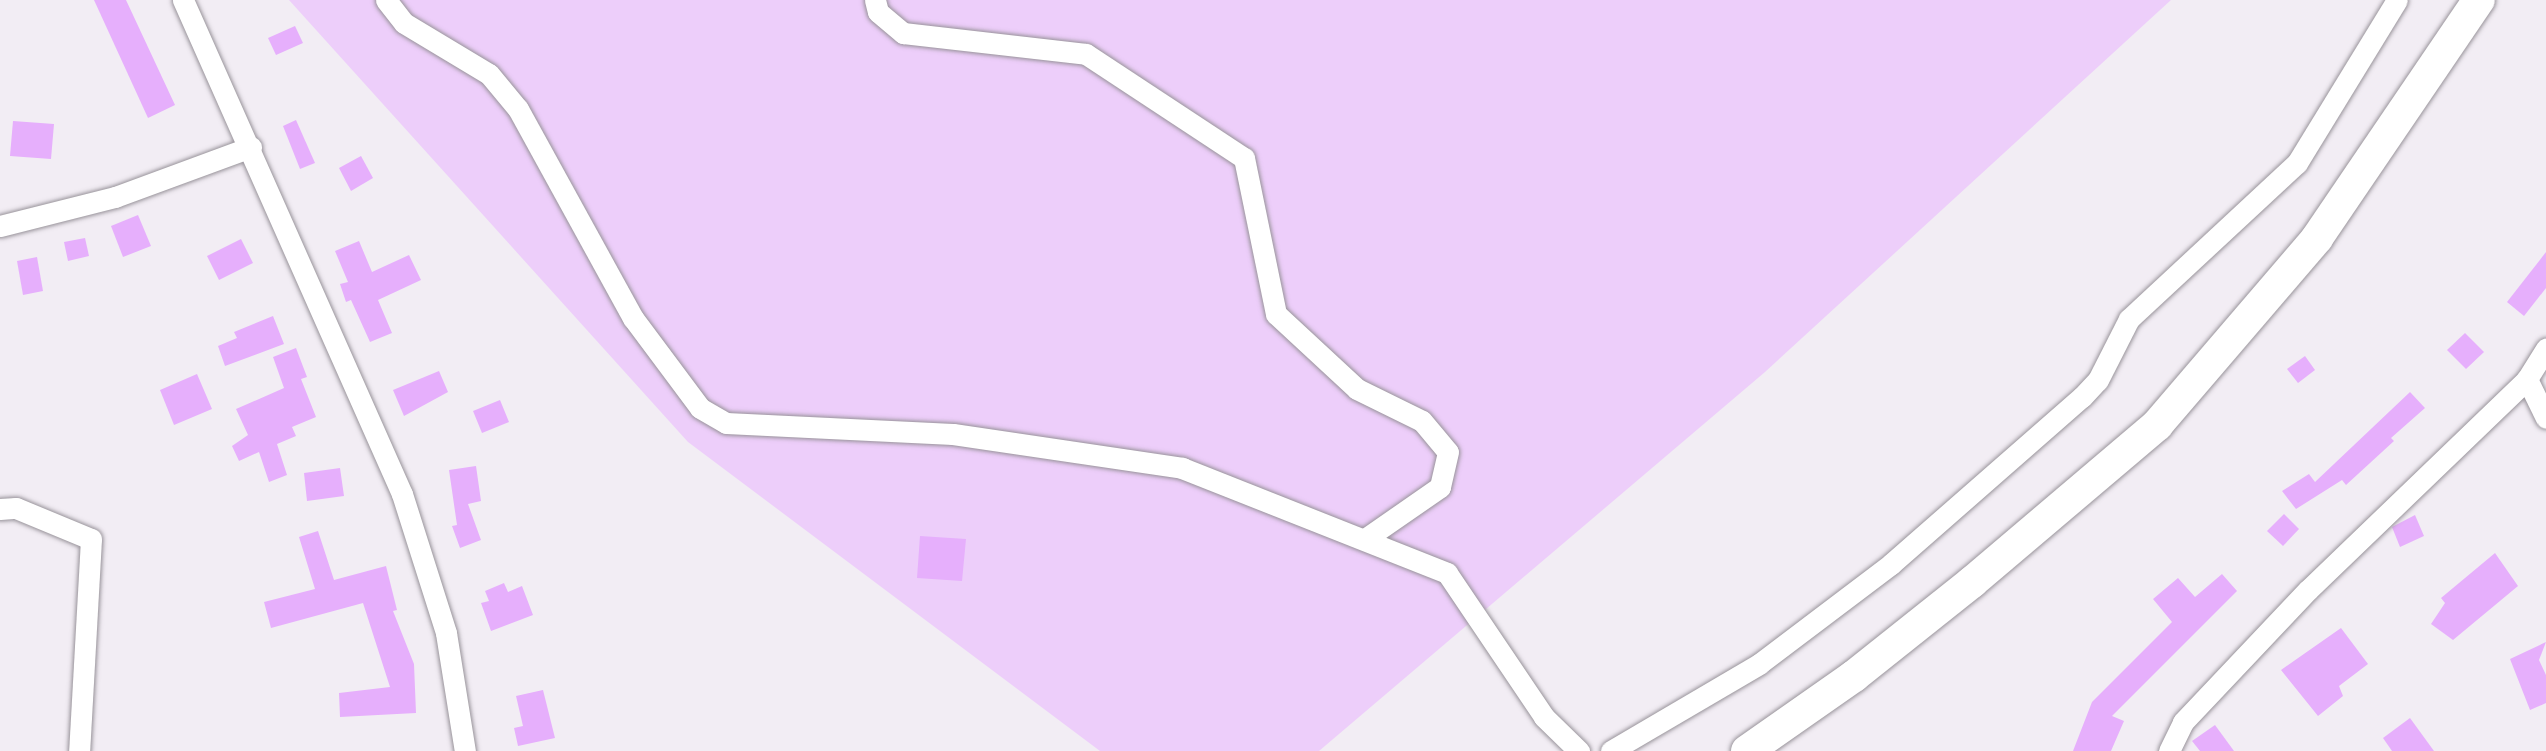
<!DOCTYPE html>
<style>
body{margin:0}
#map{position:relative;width:2546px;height:751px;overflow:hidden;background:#f2edf4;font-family:Montserrat,sans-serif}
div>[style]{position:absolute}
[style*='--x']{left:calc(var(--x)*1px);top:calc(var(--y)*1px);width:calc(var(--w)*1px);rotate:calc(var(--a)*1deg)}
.green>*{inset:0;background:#edcefa}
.building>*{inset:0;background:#e6affc}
.roads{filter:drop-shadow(0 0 2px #98939a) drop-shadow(0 0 2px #98939a)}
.minor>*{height:21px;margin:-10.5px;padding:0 10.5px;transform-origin:10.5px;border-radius:10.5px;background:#fff}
.secondary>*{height:32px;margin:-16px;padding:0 16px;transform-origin:16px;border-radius:16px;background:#fff}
span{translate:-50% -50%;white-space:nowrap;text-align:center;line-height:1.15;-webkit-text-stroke:5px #f2edf4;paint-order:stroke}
</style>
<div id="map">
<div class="green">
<div style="clip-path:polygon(289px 0,2171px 0,1765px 372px,1319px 751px,1100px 751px,688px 442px)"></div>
</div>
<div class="building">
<div style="clip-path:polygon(94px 0,126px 0,175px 105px,148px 118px)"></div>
<div style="clip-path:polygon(295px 26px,303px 43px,276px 55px,268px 38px)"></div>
<div style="clip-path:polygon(296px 120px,315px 163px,300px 169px,283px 126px)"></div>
<div style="clip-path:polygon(13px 121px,54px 124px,51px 159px,10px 156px)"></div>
<div style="clip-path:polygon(361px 156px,373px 178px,351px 191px,339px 168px)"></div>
<div style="clip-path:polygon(138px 215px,151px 246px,123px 257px,111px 226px)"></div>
<div style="clip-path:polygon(85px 238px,89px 256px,68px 261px,64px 242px)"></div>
<div style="clip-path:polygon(241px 239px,253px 263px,219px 280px,207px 256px)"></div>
<div style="clip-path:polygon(359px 241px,372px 272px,409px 255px,421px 280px,378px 300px,392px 333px,370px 342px,351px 300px,346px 302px,340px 284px,348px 282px,335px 251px)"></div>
<div style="clip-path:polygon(2546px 252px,2546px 288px,2524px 316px,2507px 302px)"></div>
<div style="clip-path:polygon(37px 257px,43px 291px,23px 295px,17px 261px)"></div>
<div style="clip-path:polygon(273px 316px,284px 344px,225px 366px,218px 346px,237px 338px,234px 332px)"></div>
<div style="clip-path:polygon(2465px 333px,2484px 352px,2466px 369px,2447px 350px)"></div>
<div style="clip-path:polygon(296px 348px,307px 377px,301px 379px,316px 417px,292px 427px,296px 436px,277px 444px,287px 475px,269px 482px,259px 452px,239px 461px,232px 446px,248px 435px,236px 409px,284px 388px,273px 357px)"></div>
<div style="clip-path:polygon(2305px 356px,2315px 370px,2298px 383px,2287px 369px)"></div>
<div style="clip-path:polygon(439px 371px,448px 392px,404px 416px,393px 390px)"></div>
<div style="clip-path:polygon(197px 374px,212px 409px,174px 425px,160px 390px)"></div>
<div style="clip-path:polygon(2410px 392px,2425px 408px,2391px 438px,2394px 441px,2346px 485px,2342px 480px,2296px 509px,2282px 491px,2309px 474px,2315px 482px)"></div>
<div style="clip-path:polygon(500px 400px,509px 422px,482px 433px,473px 411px)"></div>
<div style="clip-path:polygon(476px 466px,481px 501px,468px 504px,481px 540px,460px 548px,452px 526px,457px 525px,449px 470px)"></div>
<div style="clip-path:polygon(340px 468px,344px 496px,307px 501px,304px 473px)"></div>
<div style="clip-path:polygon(2284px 514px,2299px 529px,2283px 546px,2267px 531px)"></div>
<div style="clip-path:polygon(2415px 515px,2424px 536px,2400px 547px,2392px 527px)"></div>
<div style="clip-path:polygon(318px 531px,334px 580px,386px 566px,397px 610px,393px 611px,414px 664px,416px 713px,340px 717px,339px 693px,390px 687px,363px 603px,271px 628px,264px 602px,315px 589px,299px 537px)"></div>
<div style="clip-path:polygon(920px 536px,966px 539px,962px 581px,917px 578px)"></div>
<div style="clip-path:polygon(2495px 553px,2518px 586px,2453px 640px,2431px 624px,2445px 603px,2441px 598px)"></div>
<div style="clip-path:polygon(2222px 574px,2237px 591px,2112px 716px,2124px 721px,2111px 751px,2073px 751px,2092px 702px,2172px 622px,2153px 599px,2178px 578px,2195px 597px)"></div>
<div style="clip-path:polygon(504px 583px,508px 592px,522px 586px,533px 615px,491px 631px,481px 603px,489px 601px,485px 591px)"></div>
<div style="clip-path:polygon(2341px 628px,2368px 664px,2339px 686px,2343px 696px,2318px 716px,2281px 670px)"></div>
<div style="clip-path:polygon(2546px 642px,2539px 660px,2546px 675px,2546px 703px,2530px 710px,2510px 659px)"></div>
<div style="clip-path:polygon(543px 690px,555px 738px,518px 746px,514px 728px,523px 726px,516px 696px)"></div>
<div style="clip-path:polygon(2410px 718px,2434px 751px,2392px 751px,2383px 738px)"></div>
<div style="clip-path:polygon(2215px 725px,2234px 751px,2200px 751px,2192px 741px)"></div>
</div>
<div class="roads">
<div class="minor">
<div style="--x:183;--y:0;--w:540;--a:66.09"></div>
<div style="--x:402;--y:494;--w:146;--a:72.4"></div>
<div style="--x:446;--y:633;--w:120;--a:80.9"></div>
<div style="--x:386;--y:0;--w:29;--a:52"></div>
<div style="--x:404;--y:23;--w:99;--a:31"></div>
<div style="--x:489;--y:74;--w:45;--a:50.4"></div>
<div style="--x:518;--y:109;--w:239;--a:61.2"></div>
<div style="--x:633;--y:318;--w:112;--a:53.3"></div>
<div style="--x:700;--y:408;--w:30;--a:30"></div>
<div style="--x:726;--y:423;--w:227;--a:2.8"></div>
<div style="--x:953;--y:434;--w:232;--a:8.4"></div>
<div style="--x:1182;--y:468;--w:285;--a:21.6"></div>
<div style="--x:1447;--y:573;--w:174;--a:56"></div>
<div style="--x:1544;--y:717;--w:49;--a:44.2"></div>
<div style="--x:875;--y:0;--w:12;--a:76"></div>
<div style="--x:878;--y:12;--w:33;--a:40"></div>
<div style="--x:903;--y:33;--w:184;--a:6.5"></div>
<div style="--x:1086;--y:54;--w:189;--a:33.4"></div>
<div style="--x:1244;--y:158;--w:159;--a:78.4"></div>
<div style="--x:1276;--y:314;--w:110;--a:42.8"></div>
<div style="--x:1357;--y:389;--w:72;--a:26.2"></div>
<div style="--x:1422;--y:421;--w:40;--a:50"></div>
<div style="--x:1448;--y:452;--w:36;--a:103"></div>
<div style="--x:1440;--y:487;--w:91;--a:145.3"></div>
<div style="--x:0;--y:226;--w:119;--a:-14.2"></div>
<div style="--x:115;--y:197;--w:145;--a:-20.2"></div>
<div style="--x:2527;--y:379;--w:43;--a:64"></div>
<div style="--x:0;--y:509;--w:16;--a:-4"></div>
<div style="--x:16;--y:508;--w:81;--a:22.5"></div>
<div style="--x:91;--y:539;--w:212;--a:93.2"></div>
<div style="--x:1611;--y:751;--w:172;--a:-30.4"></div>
<div style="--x:1759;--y:664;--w:166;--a:-37.1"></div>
<div style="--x:1891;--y:564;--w:254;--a:-41.2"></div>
<div style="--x:2082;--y:397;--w:23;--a:-47"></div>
<div style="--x:2098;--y:380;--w:68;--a:-63.1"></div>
<div style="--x:2129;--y:319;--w:229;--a:-42.9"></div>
<div style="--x:2297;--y:163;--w:191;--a:-58.5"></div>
<div style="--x:2169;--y:751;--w:32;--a:-64"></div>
<div style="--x:2183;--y:722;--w:182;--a:-46.6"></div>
<div style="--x:2308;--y:590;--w:304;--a:-43.9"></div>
<div style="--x:2527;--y:379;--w:36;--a:-58"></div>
</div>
<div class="secondary">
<div style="--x:1747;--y:751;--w:131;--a:-35"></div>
<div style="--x:1854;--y:676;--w:151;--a:-38.5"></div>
<div style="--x:1972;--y:582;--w:243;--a:-40.3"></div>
<div style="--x:2157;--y:425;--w:246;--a:-49.4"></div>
<div style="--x:2317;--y:238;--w:288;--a:-55.8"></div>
</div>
</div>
</div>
